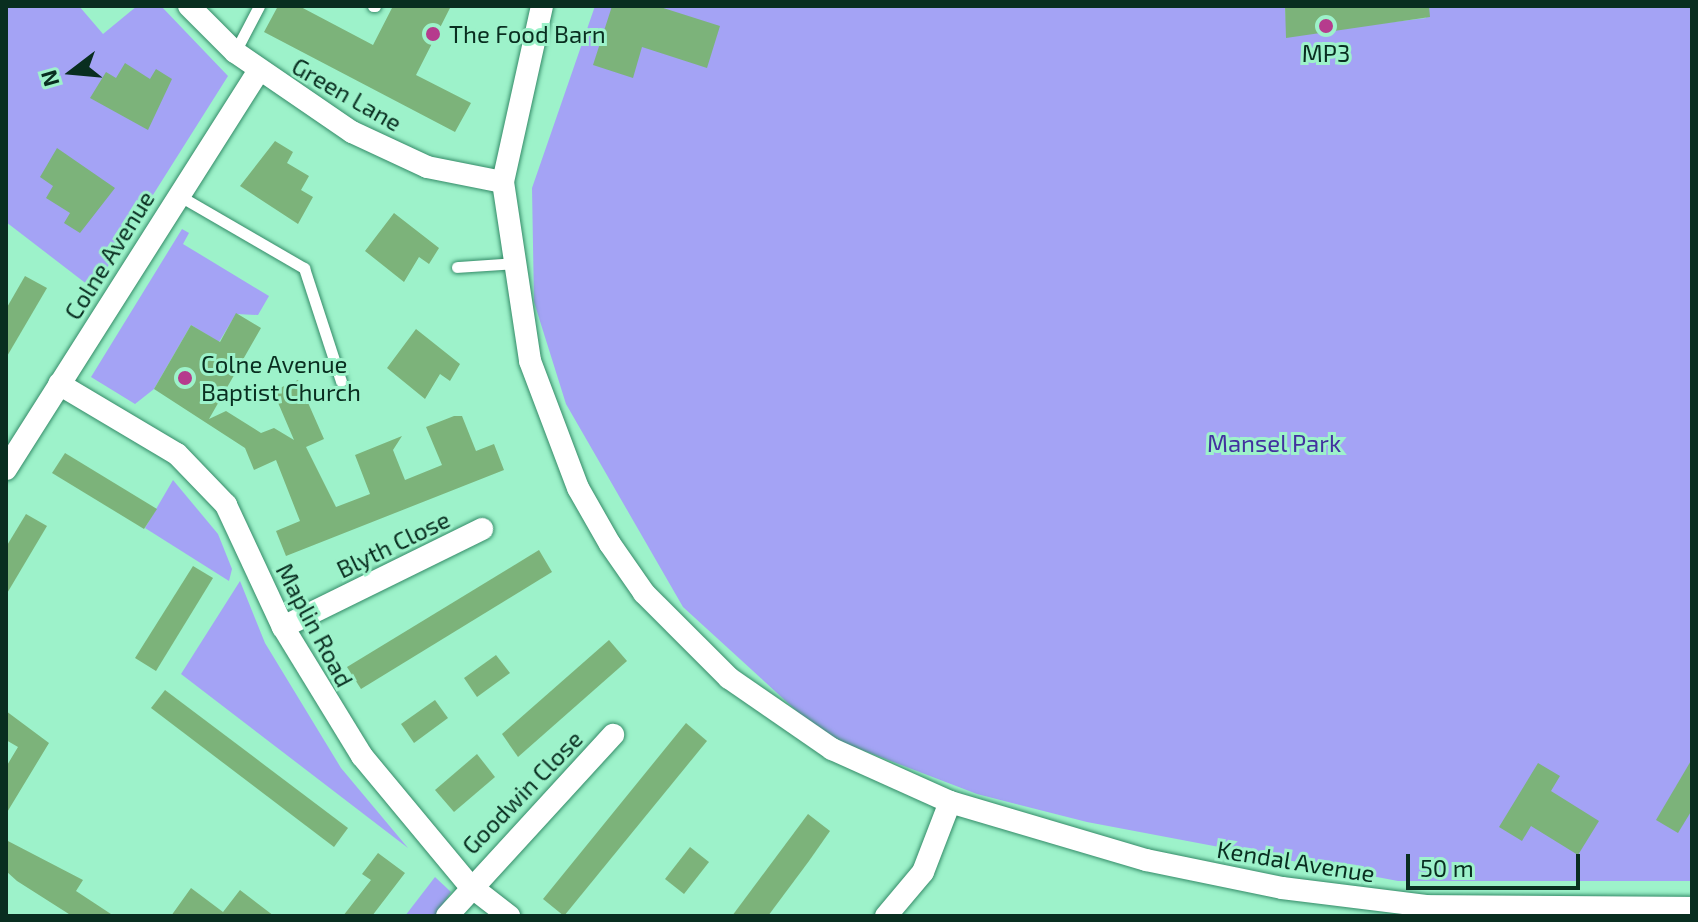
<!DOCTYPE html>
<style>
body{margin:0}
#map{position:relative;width:1698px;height:922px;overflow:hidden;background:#9df2ca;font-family:"Exo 2",sans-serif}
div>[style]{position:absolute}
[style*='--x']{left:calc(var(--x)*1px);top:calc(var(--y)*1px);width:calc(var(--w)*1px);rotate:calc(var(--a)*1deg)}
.green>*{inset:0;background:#a4a3f5}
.building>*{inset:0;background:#7cb37a}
.roads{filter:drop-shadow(0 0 2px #348b68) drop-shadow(0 0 2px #348b68)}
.lane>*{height:11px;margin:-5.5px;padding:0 5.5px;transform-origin:5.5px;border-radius:5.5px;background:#fff}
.street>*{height:22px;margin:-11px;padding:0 11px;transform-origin:11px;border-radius:11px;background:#fff}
.dots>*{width:22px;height:22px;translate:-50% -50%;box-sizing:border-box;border:4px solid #9df2ca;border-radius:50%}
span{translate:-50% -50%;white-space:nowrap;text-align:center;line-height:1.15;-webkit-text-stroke:6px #9df2ca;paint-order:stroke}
.poi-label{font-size:24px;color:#092e20}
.left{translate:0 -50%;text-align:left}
.street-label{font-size:24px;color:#092e20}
.park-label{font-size:24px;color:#43319f}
.frame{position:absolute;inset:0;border:8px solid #092e20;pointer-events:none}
.north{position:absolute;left:32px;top:32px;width:80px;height:80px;-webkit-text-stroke:6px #9df2ca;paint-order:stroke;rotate:254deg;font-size:22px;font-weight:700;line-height:32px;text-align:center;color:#092e20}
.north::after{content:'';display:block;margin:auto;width:28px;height:36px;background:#092e20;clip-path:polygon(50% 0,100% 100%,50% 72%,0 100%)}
.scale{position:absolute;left:1406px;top:854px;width:174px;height:36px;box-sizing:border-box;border:4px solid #092e20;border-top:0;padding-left:10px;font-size:24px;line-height:28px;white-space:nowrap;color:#092e20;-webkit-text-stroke:6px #9df2ca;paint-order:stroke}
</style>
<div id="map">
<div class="green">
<div style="clip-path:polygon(6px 6px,79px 6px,103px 34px,137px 6px,161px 6px,228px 76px,98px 282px,88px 285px,6px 222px)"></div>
<div style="clip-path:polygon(595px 6px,1285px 6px,1287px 35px,1426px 18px,1424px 6px,1692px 6px,1692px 881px,1398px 881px,1087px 822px,977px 794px,823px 735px,683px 607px,566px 404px,534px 302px,532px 188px)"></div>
<div style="clip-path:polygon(182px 229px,189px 233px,183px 244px,269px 296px,258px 315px,236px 314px,219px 342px,191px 325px,154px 389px,135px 404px,91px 377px)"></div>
<div style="clip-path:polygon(173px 480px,218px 534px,232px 569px,229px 581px,145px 528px)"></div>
<div style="clip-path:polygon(240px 581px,265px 643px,341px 768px,408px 848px,181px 674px)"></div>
<div style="clip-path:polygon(435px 877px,451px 892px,435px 916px,405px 916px)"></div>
</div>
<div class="building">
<div style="clip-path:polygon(278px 6px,299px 6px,373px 45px,393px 6px,451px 6px,416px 75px,471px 103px,455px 132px,264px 32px)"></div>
<div style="clip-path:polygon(612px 6px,657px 6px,720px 26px,707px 68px,642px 47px,633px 78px,593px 65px)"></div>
<div style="clip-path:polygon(1285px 6px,1429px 6px,1430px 17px,1286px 38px)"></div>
<div style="clip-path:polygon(125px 63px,150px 79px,156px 69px,172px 79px,148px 130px,90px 98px,106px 72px,116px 78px)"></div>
<div style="clip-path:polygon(275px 141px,293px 152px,287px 163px,309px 176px,301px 190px,313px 197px,298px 224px,240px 186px)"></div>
<div style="clip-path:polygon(57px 148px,115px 188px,80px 233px,64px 223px,70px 213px,46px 198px,53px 186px,40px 177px)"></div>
<div style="clip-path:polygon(394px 213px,439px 248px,429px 264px,419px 257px,404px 282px,365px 251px)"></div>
<div style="clip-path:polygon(25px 276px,47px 288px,6px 358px,6px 309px)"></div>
<div style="clip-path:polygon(236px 313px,261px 328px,209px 419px,226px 411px,261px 433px,274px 428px,294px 440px,273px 391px,298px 380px,324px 439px,306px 447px,336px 507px,370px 494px,355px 455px,402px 436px,393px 450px,405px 480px,442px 465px,426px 427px,454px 416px,462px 416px,476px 451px,494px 444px,504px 470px,286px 556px,276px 531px,300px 521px,276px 460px,254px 470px,245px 448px,154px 389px,191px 325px,220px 342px)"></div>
<div style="clip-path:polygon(416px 329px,460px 364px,450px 381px,440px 374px,425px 399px,387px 368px)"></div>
<div style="clip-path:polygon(65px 453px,157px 509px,144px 529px,52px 473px)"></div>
<div style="clip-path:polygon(26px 514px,47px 526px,6px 595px,6px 547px)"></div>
<div style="clip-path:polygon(539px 550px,552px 572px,361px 689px,347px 667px)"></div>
<div style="clip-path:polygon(193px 566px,213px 578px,156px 671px,135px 658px)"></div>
<div style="clip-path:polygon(609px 640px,627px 661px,518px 757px,502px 734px)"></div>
<div style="clip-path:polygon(496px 655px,510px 673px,477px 697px,464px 678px)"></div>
<div style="clip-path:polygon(165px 690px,348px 828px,334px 847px,151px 708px)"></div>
<div style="clip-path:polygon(435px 700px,448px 718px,414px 743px,401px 724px)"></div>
<div style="clip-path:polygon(6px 711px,49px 743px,6px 814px,6px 767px,18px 747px,6px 740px)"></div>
<div style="clip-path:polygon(686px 723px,707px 741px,564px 916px,543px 899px)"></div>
<div style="clip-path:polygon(477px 754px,495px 777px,454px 812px,435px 790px)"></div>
<div style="clip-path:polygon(1692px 759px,1692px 810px,1678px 833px,1656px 820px)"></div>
<div style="clip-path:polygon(1538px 763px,1560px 776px,1551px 791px,1599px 821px,1578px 855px,1531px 826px,1522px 841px,1499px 827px)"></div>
<div style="clip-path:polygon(808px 814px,830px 831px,809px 861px,768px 916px,732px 916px)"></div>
<div style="clip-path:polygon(6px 840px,83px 880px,76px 891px,114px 916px,72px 916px,17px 881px,6px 871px)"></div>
<div style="clip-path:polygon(690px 847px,709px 862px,684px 894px,665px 879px)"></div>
<div style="clip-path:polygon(378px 853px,405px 873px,372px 916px,343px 916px,371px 880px,362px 874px)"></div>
<div style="clip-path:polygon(191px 888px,223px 912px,240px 890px,274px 916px,171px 916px)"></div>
</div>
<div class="roads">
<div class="lane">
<div style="--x:373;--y:6;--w:2;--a:0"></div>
<div style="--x:235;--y:52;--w:52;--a:-62.4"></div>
<div style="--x:178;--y:195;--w:146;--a:30.1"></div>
<div style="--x:304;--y:268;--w:119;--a:71.9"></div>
<div style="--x:457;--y:267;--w:58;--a:-3.9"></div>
</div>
<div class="street">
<div style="--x:189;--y:6;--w:65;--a:45"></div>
<div style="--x:235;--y:52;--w:142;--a:34.4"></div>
<div style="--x:352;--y:132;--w:83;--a:25"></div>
<div style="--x:427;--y:167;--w:77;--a:11.2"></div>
<div style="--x:542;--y:6;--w:180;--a:102.5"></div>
<div style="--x:503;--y:182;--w:181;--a:81.4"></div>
<div style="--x:530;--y:361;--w:136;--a:69.3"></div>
<div style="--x:578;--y:488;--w:64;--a:60.3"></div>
<div style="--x:610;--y:544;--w:60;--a:55.2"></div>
<div style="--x:644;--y:593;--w:120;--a:45"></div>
<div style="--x:729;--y:678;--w:125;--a:34.6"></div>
<div style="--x:832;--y:749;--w:129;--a:24.2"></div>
<div style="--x:950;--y:802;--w:204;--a:16.5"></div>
<div style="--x:1146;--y:860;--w:139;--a:11.6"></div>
<div style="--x:1282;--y:888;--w:145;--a:7.1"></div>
<div style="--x:1426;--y:906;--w:266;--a:0.4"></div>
<div style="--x:59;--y:384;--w:137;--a:30.7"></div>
<div style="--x:177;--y:454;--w:71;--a:46.1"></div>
<div style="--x:226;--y:505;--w:135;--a:65"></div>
<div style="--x:283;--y:627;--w:151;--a:58.5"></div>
<div style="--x:362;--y:756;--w:168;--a:50.3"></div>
<div style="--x:469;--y:885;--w:51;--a:37.8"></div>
<div style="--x:6;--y:469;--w:472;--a:-57.6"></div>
<div style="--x:283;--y:627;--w:222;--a:-26.2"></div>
<div style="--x:447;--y:916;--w:246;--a:-47.5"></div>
<div style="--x:886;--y:916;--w:57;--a:-49.9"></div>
<div style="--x:923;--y:872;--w:75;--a:-68.9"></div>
</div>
</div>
<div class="dots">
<div style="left:1326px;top:26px;background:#b63b8d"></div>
<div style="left:433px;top:34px;background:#b63b8d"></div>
<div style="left:185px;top:378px;background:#b63b8d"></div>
</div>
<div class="poi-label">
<span class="left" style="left:449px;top:34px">The Food Barn</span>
<span style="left:1326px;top:53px">MP3</span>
<span class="left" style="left:201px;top:378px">Colne Avenue<br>Baptist Church</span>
</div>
<div class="street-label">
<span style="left:347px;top:94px;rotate:30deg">Green Lane</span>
<span style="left:109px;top:255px;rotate:-58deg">Colne Avenue</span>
<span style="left:393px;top:544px;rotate:-26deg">Blyth Close</span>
<span style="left:315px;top:625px;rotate:62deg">Maplin Road</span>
<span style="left:522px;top:792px;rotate:-46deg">Goodwin Close</span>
<span style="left:1296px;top:861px;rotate:9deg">Kendal Avenue</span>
</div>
<div class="park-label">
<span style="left:1274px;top:443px">Mansel Park</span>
</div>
<div class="frame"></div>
<div class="north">N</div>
<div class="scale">50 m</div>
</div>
